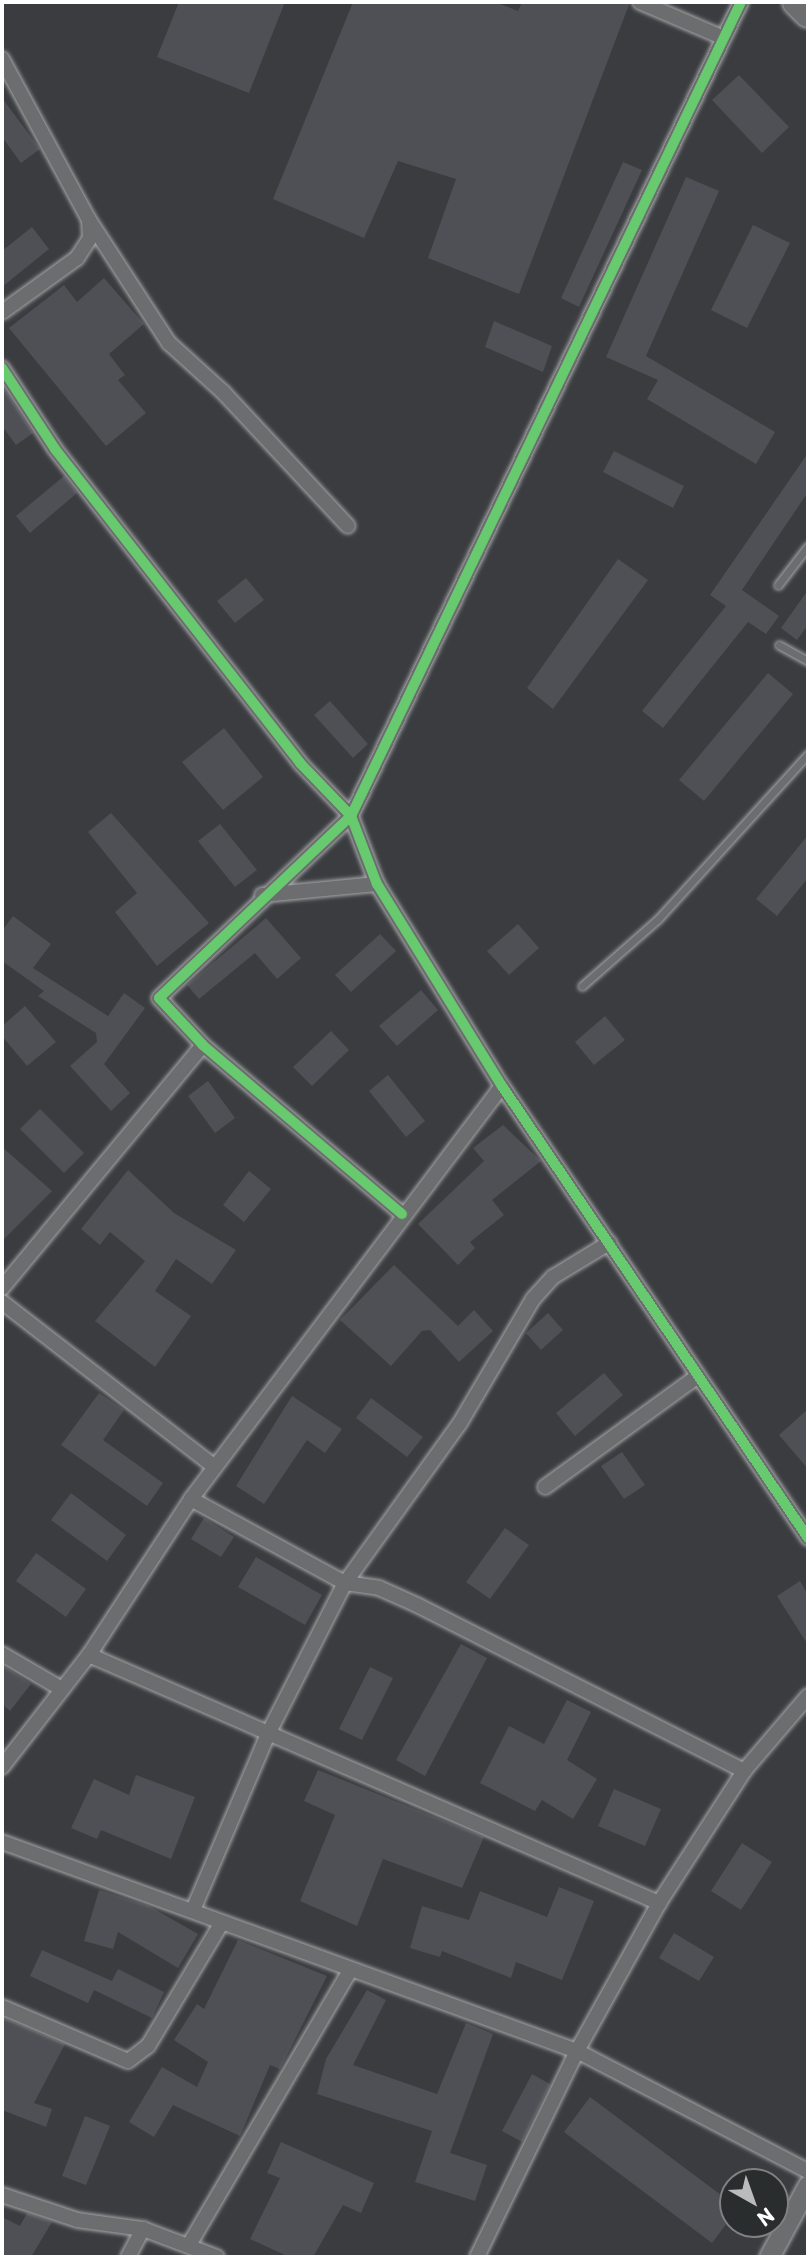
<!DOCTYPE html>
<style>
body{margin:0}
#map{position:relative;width:810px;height:2259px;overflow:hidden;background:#3a3c3f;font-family:"Playpen Sans",sans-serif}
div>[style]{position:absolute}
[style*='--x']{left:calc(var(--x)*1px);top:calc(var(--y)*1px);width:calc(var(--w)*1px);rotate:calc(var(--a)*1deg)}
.building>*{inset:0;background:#4e5055}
.roads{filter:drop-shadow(0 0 2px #a6a7a9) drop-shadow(0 0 2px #a6a7a9)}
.lane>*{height:7px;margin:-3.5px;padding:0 3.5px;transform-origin:3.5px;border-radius:3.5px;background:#6c6d6e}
.street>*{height:14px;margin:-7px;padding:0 7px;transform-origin:7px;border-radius:7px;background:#6c6d6e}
.secondary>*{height:19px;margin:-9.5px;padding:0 9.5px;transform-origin:9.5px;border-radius:9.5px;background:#6c6d6e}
.highway>*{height:26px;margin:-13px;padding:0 13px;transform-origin:13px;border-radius:13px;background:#6c6d6e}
.cycleway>*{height:10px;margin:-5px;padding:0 5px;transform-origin:5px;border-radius:5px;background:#67ca6e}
span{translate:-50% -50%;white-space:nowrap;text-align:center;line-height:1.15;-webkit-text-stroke:5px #2a2d2e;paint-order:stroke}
.frame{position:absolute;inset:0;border:4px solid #fff;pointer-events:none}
.north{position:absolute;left:719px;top:2168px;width:70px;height:70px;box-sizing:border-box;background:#2a2d2e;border:2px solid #7f8182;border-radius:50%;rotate:140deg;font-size:19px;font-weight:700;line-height:28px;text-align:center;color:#fff}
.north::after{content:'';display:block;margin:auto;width:24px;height:32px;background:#babbbc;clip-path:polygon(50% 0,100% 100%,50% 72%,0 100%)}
</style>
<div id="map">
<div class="building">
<div style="clip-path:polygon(179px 2px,285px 2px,249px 93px,157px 57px)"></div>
<div style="clip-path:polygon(353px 2px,495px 2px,518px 11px,522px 2px,630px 2px,519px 294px,428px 258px,456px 179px,398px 161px,364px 238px,273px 199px)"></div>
<div style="clip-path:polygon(739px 75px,789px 127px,762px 153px,712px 100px)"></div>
<div style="clip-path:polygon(2px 98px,40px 149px,21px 163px,2px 137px)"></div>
<div style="clip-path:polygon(623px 162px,642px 170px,579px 307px,561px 298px)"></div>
<div style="clip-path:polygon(686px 177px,719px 191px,646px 356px,775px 432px,756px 464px,647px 399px,658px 380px,606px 357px)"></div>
<div style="clip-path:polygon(753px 225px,790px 243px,747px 328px,711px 310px)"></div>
<div style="clip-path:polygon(32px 227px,49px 249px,2px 287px,2px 251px)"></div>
<div style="clip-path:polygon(104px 278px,144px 324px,109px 354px,125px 375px,118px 380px,146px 413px,106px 446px,9px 328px,64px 285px,77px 302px)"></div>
<div style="clip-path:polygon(494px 321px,552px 346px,543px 372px,485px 347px)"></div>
<div style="clip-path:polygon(2px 385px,33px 433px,16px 445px,2px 426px)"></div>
<div style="clip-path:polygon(614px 451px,684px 486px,673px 508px,603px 472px)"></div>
<div style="clip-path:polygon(808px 453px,808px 492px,742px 590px,779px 616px,766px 634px,748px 622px,663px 728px,642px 711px,726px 606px,710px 595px)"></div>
<div style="clip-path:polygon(64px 476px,77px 493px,30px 533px,16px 516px)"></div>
<div style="clip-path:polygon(618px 559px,648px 580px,553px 709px,527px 688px)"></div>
<div style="clip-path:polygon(246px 578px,264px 600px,235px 623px,217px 601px)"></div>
<div style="clip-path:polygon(808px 590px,808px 625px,797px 640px,781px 628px)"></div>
<div style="clip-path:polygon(768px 673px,793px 694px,704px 801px,679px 780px)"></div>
<div style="clip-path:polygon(330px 701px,368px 744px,353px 758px,314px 715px)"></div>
<div style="clip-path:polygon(224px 728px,263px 777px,223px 810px,182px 762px)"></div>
<div style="clip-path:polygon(111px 813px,209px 923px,157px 966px,115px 912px,137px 893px,88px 832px)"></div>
<div style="clip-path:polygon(220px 824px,257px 870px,235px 887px,198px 841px)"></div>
<div style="clip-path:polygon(808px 835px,808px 878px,777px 916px,756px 899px)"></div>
<div style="clip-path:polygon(13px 916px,51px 944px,33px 968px,108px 1016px,124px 993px,145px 1008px,104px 1064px,130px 1093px,111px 1111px,70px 1066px,97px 1042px,96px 1033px,38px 996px,44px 991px,2px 961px,2px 931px)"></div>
<div style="clip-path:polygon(266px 918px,301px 958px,277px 979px,255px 953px,199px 999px,187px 985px)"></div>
<div style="clip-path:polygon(518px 924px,539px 948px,509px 975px,487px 951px)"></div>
<div style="clip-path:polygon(380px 934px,396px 951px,351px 992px,335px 975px)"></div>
<div style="clip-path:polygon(421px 990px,438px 1010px,397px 1046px,379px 1026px)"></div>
<div style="clip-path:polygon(25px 1006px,56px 1042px,27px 1066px,2px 1036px,2px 1026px)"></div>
<div style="clip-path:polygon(605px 1016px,625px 1040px,594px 1065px,575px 1042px)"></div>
<div style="clip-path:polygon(331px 1031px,349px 1050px,312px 1086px,293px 1067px)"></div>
<div style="clip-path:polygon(388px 1075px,425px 1121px,406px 1137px,369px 1091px)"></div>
<div style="clip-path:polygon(208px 1081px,235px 1118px,215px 1133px,188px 1096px)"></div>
<div style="clip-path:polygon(40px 1109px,84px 1153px,64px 1173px,20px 1129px)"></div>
<div style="clip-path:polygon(503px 1125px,541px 1161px,492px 1200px,504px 1215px,470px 1242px,475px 1248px,458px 1265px,418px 1224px,484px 1161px,473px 1148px)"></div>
<div style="clip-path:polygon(2px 1147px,52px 1191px,2px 1241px)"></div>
<div style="clip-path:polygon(128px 1170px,174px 1213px,236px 1250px,212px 1284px,176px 1259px,155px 1291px,191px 1316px,155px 1367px,95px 1321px,145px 1261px,110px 1232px,100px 1245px,81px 1229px)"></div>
<div style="clip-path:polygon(249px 1171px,271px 1189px,244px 1222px,223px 1205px)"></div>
<div style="clip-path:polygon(394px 1265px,458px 1326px,474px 1310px,493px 1331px,459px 1362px,430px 1330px,422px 1331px,391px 1366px,340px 1320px)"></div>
<div style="clip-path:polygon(548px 1313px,563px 1330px,541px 1350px,526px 1333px)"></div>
<div style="clip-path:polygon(604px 1373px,623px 1395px,575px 1436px,556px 1413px)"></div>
<div style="clip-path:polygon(99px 1393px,124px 1410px,103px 1440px,163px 1483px,147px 1506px,61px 1445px)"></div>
<div style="clip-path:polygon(292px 1396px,342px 1429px,325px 1453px,307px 1440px,264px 1504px,236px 1486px)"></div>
<div style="clip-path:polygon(371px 1398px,423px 1437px,407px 1457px,356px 1418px)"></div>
<div style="clip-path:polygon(808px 1409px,808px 1469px,779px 1435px)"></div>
<div style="clip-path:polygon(622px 1452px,645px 1485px,624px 1499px,601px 1466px)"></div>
<div style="clip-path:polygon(71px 1493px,126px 1535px,107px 1561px,51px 1520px)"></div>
<div style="clip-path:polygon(204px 1518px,234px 1537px,221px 1557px,191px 1539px)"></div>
<div style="clip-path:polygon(505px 1528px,529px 1545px,490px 1599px,466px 1582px)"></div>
<div style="clip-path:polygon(36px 1553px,86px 1589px,66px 1617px,16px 1581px)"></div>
<div style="clip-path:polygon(256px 1557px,322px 1595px,305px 1625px,238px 1587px)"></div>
<div style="clip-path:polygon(800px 1581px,808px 1595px,808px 1645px,777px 1596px)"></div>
<div style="clip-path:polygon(461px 1644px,487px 1658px,425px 1776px,396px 1760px)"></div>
<div style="clip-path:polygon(2px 1665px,31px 1684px,10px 1711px,2px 1704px)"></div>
<div style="clip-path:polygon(370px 1667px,393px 1678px,362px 1740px,339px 1729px)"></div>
<div style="clip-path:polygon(567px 1700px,591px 1712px,567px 1760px,597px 1779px,573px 1819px,542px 1800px,535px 1811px,480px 1783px,509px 1726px,544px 1744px)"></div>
<div style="clip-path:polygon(318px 1770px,484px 1837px,462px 1888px,383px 1859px,357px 1926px,300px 1901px,335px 1815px,304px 1801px)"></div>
<div style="clip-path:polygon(136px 1775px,195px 1797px,171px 1859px,101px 1830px,97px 1839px,71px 1828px,94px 1779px,129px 1795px)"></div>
<div style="clip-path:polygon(614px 1789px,661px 1809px,645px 1846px,598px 1826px)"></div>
<div style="clip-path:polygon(742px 1843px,772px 1862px,741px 1910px,711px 1891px)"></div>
<div style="clip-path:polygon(559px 1887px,594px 1901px,562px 1980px,516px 1962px,511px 1978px,442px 1951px,440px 1957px,410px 1948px,422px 1906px,469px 1920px,480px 1891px,547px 1917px)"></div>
<div style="clip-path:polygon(99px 1890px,149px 1906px,198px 1934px,178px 1968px,118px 1932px,113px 1949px,84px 1941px)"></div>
<div style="clip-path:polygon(674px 1933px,714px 1957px,699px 1981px,659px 1958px)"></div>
<div style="clip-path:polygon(238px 1940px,327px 1976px,280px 2069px,270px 2065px,240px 2136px,173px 2105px,154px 2137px,129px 2122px,162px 2067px,197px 2087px,208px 2062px,174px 2040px,197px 2004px,204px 2009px)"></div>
<div style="clip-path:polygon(42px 1950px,112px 1981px,118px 1969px,164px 1992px,152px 2018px,94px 1990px,88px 2003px,30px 1976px)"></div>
<div style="clip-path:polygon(367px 1990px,386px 2000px,353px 2065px,437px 2094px,466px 2023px,493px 2034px,450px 2153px,487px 2165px,475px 2201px,415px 2182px,432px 2131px,317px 2094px,326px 2059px)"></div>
<div style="clip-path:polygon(2px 2017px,65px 2044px,34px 2103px,52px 2109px,46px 2127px,2px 2110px)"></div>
<div style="clip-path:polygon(532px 2074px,550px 2084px,522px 2142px,502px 2131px)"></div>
<div style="clip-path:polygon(590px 2097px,733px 2204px,733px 2215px,712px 2243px,564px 2132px)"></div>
<div style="clip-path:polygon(85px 2116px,110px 2126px,86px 2185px,62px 2176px)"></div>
<div style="clip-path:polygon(281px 2142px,374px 2183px,361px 2213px,343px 2205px,313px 2257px,289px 2257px,250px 2239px,280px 2178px,267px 2173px)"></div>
<div style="clip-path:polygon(27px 2213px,52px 2222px,31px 2257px,2px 2257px,2px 2217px,20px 2226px)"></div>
</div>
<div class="roads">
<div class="lane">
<div style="--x:778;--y:585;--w:49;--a:-52.4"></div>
<div style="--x:779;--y:645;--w:33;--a:29"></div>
<div style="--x:582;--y:986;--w:101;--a:-41.4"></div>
<div style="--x:658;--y:919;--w:223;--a:-47.7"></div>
</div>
<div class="street">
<div style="--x:640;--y:2;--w:91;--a:23.2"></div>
<div style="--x:2;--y:59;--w:183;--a:61.6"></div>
<div style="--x:89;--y:220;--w:18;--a:87"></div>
<div style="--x:90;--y:238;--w:24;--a:123"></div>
<div style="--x:77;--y:258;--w:92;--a:144.2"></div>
<div style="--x:89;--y:220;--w:147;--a:57"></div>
<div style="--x:169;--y:343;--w:73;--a:42.2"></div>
<div style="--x:223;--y:392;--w:183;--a:47"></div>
<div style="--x:2;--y:368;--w:97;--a:56.8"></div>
<div style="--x:55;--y:449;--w:398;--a:52"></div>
<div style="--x:300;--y:763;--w:74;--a:46.1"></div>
<div style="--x:351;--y:816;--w:73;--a:69.1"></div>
<div style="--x:377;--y:884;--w:238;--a:58.3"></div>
<div style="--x:502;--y:1086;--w:546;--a:55.9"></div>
<div style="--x:262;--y:895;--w:116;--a:-5.5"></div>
<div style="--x:402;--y:1214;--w:261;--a:-139.7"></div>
<div style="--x:203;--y:1045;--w:64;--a:-133.1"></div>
<div style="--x:159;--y:998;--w:265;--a:-43.5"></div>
<div style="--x:351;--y:816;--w:903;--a:-64.4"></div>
<div style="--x:2;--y:1288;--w:315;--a:-50.4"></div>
<div style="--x:2;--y:1302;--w:269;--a:37.8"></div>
<div style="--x:545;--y:1487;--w:185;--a:-36"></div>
<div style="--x:191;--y:1499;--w:175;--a:28.6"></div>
<div style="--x:345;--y:1583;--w:34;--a:8"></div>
<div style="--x:379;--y:1588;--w:42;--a:24.1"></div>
<div style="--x:417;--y:1605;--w:367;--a:26.9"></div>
<div style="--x:2;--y:1654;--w:67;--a:30.4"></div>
<div style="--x:89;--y:1655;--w:622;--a:23.51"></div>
<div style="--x:2;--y:1767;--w:142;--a:-52.2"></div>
<div style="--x:89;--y:1655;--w:186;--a:-56.8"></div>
<div style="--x:191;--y:1499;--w:517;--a:-53.02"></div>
<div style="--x:2;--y:1842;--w:612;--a:19.98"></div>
<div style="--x:577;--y:2051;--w:260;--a:27.5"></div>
<div style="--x:193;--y:1910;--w:191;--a:-66.9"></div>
<div style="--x:268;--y:1734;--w:169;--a:-63"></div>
<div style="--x:345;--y:1583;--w:197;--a:-54.3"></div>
<div style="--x:460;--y:1423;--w:144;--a:-59.5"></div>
<div style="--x:533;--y:1299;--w:30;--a:-48"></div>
<div style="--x:553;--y:1277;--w:66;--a:-31.3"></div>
<div style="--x:2;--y:2007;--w:137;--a:23.2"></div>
<div style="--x:128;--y:2061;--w:25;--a:-37"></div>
<div style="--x:148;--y:2046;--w:142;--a:-59.1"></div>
<div style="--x:2;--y:2195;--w:79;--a:18.4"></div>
<div style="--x:77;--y:2220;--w:67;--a:7.8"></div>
<div style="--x:143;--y:2229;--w:79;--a:20.7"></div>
<div style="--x:189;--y:2245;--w:316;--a:-59.6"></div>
<div style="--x:128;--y:2257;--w:32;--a:-62"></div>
<div style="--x:477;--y:2257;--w:229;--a:-64.1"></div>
<div style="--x:577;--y:2051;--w:169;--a:-61"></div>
<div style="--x:659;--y:1903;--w:157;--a:-57.2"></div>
<div style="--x:744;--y:1771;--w:99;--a:-49.5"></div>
</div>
<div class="secondary">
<div style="--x:769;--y:2257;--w:82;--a:-61.6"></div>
</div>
<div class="highway">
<div style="--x:796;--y:2;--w:17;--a:45"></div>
</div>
</div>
<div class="cycleway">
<div style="--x:2;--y:368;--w:97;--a:56.8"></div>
<div style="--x:55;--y:449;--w:398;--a:52"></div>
<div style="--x:300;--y:763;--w:74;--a:46.1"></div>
<div style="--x:351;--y:816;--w:73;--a:69.1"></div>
<div style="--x:377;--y:884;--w:238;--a:58.3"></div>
<div style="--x:502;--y:1086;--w:546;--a:55.9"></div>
<div style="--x:402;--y:1214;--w:261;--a:-139.7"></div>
<div style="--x:203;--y:1045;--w:64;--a:-133.1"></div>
<div style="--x:159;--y:998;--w:265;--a:-43.5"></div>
<div style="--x:351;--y:816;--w:903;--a:-64.4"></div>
</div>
<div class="frame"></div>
<div class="north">N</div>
</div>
